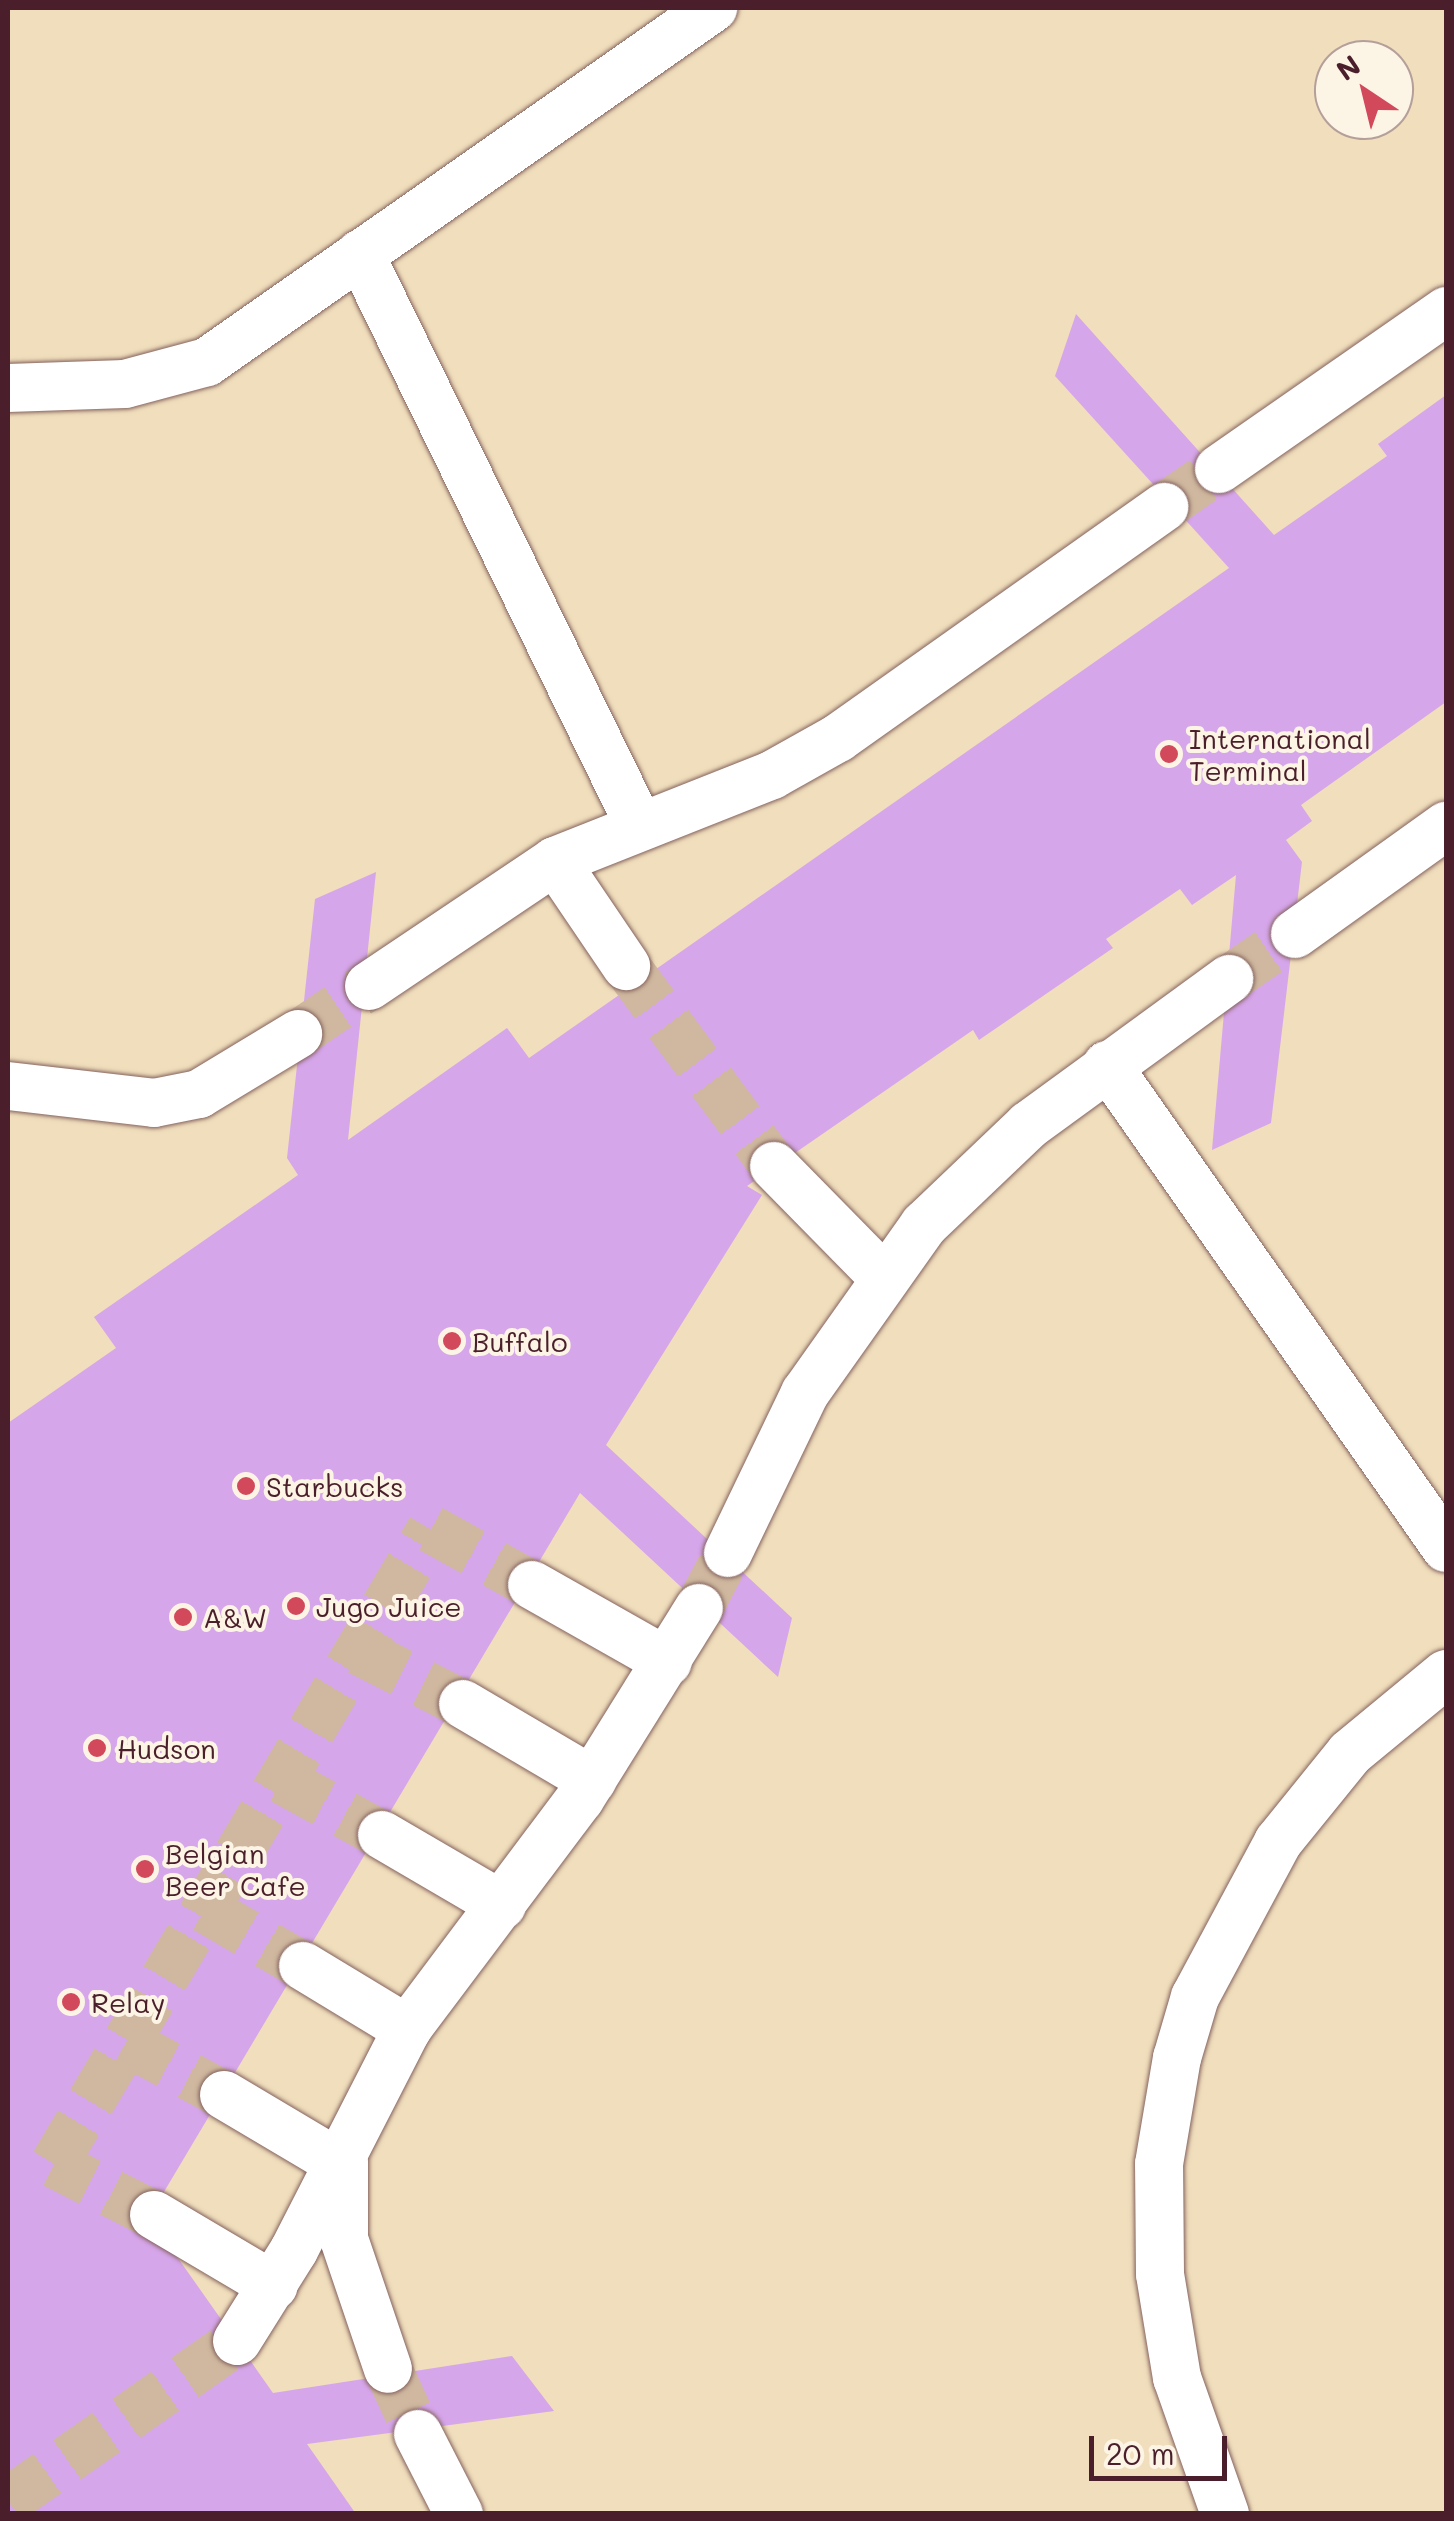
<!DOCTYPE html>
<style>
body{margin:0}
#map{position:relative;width:1454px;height:2521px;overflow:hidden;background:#f0debc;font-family:Mali,sans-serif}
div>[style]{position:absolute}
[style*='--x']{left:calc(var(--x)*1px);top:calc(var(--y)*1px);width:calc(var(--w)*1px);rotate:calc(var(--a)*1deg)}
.building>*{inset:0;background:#d6a6eb}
.minor-tunnel>*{height:48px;margin-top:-24px;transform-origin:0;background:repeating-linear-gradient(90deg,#cfb89f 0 48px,transparent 0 72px)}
.roads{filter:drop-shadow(0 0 2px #84625e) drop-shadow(0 0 2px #84625e)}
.minor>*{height:48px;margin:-24px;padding:0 24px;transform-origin:24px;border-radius:24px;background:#fff}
.dots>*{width:28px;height:28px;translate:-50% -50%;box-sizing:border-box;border:5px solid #fcf5e5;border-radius:50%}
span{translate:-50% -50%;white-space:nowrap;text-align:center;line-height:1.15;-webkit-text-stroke:8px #fcf5e5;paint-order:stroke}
.poi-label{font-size:28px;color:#4a1f2b}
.left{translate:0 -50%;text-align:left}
.frame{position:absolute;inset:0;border:10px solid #4a1f2b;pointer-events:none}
.north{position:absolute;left:1314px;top:40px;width:100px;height:100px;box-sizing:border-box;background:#fcf5e5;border:2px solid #b59f9b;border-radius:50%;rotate:325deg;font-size:28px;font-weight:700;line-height:40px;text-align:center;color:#4a1f2b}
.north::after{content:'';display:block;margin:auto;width:35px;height:45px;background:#d1495b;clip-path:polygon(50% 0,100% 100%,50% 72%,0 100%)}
.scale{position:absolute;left:1089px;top:2436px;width:138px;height:45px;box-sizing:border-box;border:5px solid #4a1f2b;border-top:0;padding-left:12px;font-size:30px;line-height:35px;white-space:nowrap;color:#4a1f2b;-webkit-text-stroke:8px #fcf5e5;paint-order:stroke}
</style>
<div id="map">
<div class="building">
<div style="clip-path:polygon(1076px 314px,1274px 535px,1387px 456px,1378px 444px,1446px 395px,1446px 702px,1301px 805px,1312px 821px,1286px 840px,1302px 862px,1271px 1123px,1212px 1150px,1236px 875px,1192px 905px,1180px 889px,1106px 939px,1113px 948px,979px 1040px,973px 1030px,747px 1186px,762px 1195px,606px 1445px,792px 1618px,778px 1677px,580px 1493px,149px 2217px,273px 2393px,512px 2356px,554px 2411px,307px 2444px,356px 2514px,8px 2514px,8px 1423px,116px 1348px,94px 1317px,298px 1175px,287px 1158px,315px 899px,376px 872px,348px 1140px,507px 1028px,529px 1058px,1229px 568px,1055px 376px)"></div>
</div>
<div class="minor-tunnel">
<div style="--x:1164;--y:507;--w:67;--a:-34.6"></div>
<div style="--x:626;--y:966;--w:249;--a:53.5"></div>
<div style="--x:1229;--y:979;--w:80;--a:-34.3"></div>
<div style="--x:298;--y:1034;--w:86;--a:-34.1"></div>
<div style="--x:699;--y:1608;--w:62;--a:-62.2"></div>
<div style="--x:359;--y:1651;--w:117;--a:27"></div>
<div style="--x:282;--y:1780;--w:114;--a:28.8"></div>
<div style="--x:205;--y:1909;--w:113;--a:30.2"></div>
<div style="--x:126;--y:2042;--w:111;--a:28.4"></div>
<div style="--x:154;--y:2215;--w:112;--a:-153"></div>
<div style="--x:54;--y:2164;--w:738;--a:-59.3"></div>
<div style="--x:431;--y:1529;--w:115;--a:29"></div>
<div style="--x:388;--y:2369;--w:72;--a:65.2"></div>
<div style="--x:8;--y:2501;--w:279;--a:-34.9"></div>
</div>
<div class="roads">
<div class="minor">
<div style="--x:360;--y:254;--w:636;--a:63.96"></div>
<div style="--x:8;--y:388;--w:117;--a:-2"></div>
<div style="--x:125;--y:384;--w:85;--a:-15"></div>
<div style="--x:207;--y:362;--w:618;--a:-34.98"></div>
<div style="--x:1219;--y:469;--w:277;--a:-34.8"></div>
<div style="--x:555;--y:861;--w:127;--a:55.9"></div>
<div style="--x:1295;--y:934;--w:186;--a:-35.6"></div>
<div style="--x:369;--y:986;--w:224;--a:-33.9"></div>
<div style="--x:555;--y:861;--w:233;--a:-21.6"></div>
<div style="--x:772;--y:775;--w:76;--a:-29.3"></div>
<div style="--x:838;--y:738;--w:400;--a:-35.3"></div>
<div style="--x:1107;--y:1065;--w:590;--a:54.94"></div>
<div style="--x:8;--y:1086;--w:147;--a:6.6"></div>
<div style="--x:154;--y:1103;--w:46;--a:-11.3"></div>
<div style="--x:199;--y:1094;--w:116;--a:-31.2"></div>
<div style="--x:774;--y:1166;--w:157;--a:45.5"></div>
<div style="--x:728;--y:1553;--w:178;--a:-64.3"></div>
<div style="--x:805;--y:1393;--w:206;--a:-54.7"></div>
<div style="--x:924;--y:1225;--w:145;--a:-43.6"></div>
<div style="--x:1029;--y:1125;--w:248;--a:-36.1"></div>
<div style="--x:532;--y:1585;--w:156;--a:29.5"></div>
<div style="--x:463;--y:1704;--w:150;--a:30.5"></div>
<div style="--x:382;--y:1835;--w:139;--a:30.3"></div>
<div style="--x:303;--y:1966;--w:122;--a:31.2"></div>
<div style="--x:224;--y:2095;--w:131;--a:30.7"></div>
<div style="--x:344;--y:2161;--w:78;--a:90"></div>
<div style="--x:344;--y:2239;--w:137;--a:71.3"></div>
<div style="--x:154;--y:2215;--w:139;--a:30.6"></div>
<div style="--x:237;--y:2341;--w:107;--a:-57.9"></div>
<div style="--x:294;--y:2250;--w:248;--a:-62.9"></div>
<div style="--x:407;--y:2029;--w:288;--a:-53.1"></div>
<div style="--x:580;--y:1799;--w:225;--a:-58.1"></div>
<div style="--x:418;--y:2434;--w:90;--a:62.9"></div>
<div style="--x:1225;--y:2514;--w:144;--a:-109.4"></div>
<div style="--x:1177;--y:2378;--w:105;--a:-99.3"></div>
<div style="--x:1160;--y:2274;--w:110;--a:-90.5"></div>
<div style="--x:1159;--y:2164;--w:108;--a:-80.4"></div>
<div style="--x:1177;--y:2058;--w:64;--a:-73.6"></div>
<div style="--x:1195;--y:1997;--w:176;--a:-61.8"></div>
<div style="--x:1278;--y:1842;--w:114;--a:-51"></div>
<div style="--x:1350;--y:1753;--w:124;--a:-39.5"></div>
</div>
</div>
<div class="dots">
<div style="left:1169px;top:754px;background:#d1495b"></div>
<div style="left:452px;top:1341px;background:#d1495b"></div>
<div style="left:246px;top:1486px;background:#d1495b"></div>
<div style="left:296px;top:1606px;background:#d1495b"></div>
<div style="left:183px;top:1617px;background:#d1495b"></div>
<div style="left:97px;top:1748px;background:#d1495b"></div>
<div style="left:145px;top:1869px;background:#d1495b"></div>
<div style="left:71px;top:2002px;background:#d1495b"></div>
</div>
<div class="poi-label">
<span class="left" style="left:1189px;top:754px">International<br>Terminal</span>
<span class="left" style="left:472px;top:1341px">Buffalo</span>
<span class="left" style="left:266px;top:1486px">Starbucks</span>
<span class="left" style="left:316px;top:1606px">Jugo Juice</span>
<span class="left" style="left:203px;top:1617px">A&amp;W</span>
<span class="left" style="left:117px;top:1748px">Hudson</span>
<span class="left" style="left:165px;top:1869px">Belgian<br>Beer Cafe</span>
<span class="left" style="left:91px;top:2002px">Relay</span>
</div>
<div class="frame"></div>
<div class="north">N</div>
<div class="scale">20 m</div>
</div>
